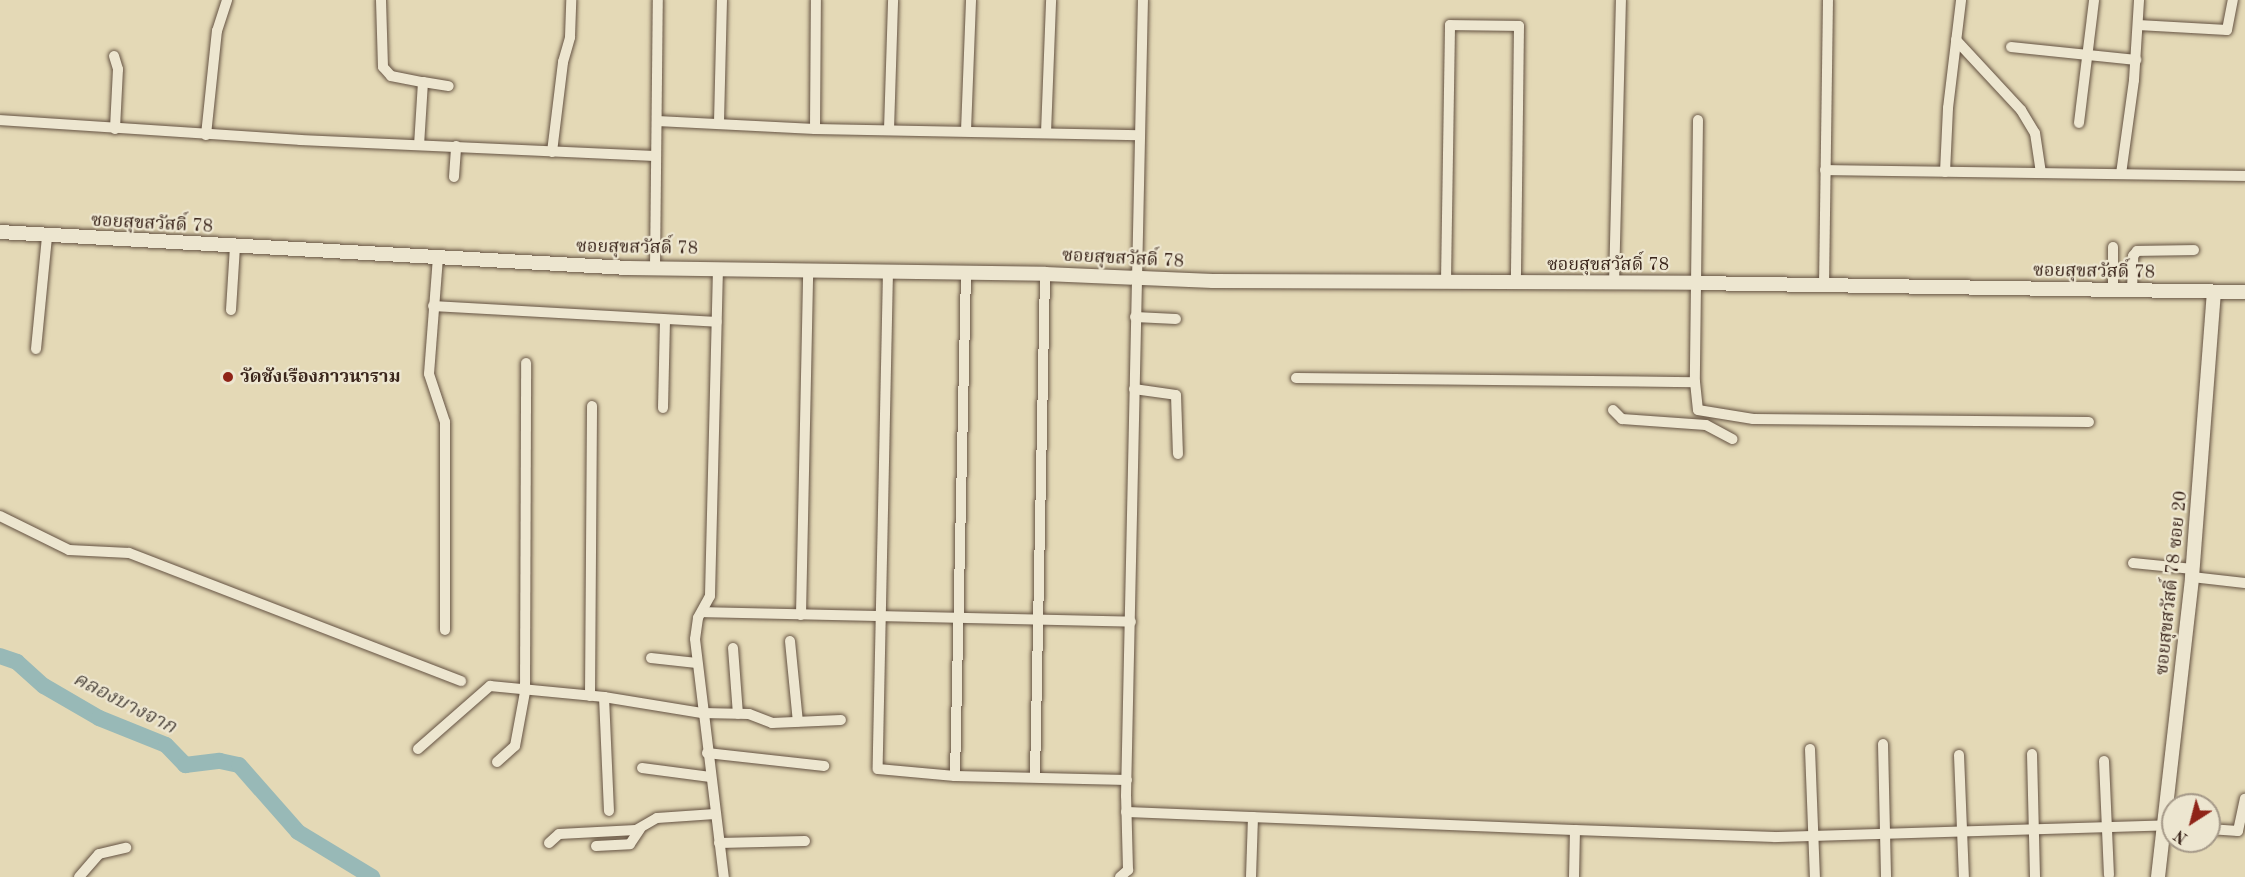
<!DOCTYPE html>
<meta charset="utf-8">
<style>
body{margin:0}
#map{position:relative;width:2245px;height:877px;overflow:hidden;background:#e4d9b6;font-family:"Old Standard TT","Noto Serif Thai",serif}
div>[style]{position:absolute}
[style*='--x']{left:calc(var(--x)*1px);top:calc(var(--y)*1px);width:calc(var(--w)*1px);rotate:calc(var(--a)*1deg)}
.river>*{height:16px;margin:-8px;padding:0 8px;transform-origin:8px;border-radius:8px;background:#98b9b7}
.roads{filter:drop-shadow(0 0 2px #645242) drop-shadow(0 0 2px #645242)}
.street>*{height:10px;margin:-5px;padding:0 5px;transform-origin:5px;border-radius:5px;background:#ede6d0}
.secondary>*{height:14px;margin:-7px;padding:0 7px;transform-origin:7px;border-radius:7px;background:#ede6d0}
.dots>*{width:16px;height:16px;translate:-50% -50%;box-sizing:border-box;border:3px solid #ede6d0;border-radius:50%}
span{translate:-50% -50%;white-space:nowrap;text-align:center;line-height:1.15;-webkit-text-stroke:4.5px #ede6d0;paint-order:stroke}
.street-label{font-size:18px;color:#3a251b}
.poi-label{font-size:18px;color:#3a251b;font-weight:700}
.left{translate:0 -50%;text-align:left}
.water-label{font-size:20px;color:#524a42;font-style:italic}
.north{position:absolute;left:2161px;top:793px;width:60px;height:60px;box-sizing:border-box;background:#ede6d0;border:2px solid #a59988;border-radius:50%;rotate:216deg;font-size:16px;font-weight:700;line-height:24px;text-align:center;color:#3a251b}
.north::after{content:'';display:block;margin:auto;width:21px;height:27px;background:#8f2418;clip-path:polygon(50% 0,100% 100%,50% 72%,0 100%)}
</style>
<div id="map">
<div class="river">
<div style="--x:0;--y:656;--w:18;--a:19"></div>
<div style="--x:17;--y:662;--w:36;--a:42"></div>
<div style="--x:44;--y:686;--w:64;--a:30.2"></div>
<div style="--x:99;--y:718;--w:72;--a:21.9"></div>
<div style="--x:166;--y:745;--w:28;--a:46"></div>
<div style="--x:185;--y:765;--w:35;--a:-7"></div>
<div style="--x:220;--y:761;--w:19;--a:12"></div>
<div style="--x:239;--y:765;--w:89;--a:48.6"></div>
<div style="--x:298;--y:832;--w:87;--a:31.3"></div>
</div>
<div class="roads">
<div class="street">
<div style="--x:381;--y:0;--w:67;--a:88.3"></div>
<div style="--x:383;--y:67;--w:12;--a:48"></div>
<div style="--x:391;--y:76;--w:33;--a:11"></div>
<div style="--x:423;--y:82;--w:63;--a:93.6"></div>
<div style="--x:2138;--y:25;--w:89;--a:3.2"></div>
<div style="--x:2227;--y:30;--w:31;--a:-79"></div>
<div style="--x:1956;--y:40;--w:96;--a:47.1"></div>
<div style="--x:2021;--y:110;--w:27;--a:59"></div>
<div style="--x:2035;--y:133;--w:40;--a:81.5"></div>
<div style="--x:2011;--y:47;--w:126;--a:5.9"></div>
<div style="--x:114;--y:56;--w:14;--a:73"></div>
<div style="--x:118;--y:69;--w:60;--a:92.9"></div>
<div style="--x:423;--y:82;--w:26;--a:9"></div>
<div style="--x:0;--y:120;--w:301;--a:3.8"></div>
<div style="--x:300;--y:140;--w:355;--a:2.6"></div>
<div style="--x:1698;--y:120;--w:262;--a:90.7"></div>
<div style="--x:1695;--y:382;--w:28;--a:84"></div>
<div style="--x:1698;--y:410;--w:56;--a:9.3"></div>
<div style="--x:1753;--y:419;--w:336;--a:0.5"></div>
<div style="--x:657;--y:121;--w:158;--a:2.9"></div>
<div style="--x:815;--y:129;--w:325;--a:1.1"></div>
<div style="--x:719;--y:122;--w:122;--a:-88.6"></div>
<div style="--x:2079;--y:123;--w:124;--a:-83"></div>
<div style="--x:815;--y:129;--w:129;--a:-89.6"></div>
<div style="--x:889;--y:130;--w:130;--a:-88.2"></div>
<div style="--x:966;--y:131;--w:131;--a:-87.8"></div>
<div style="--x:1046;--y:133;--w:133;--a:-87.8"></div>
<div style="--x:206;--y:135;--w:105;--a:-84"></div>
<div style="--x:217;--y:31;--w:33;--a:-72"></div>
<div style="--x:552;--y:152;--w:91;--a:-83"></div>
<div style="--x:563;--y:62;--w:26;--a:-74"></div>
<div style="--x:570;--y:37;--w:37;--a:-88"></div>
<div style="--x:1825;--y:170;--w:420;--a:0.8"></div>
<div style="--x:1945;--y:172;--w:64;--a:-87.3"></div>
<div style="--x:1948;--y:108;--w:109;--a:-83.1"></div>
<div style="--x:2121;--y:174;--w:95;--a:-82.1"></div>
<div style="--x:2134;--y:80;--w:80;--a:-86.4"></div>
<div style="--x:454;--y:177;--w:31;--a:-86"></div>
<div style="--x:438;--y:257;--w:117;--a:94.4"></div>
<div style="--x:429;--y:374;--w:51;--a:71.6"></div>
<div style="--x:445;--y:422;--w:208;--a:90"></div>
<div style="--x:655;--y:268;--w:268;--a:-89.4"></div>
<div style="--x:718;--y:268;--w:328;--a:91.4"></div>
<div style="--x:710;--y:596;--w:25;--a:119"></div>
<div style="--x:698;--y:618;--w:21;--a:98"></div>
<div style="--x:695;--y:639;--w:240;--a:83.1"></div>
<div style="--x:888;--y:271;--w:498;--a:91.2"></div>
<div style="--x:878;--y:769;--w:77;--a:5.2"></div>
<div style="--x:955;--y:776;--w:172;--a:1.3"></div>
<div style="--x:1446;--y:281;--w:256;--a:-89.1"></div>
<div style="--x:1450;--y:25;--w:69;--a:0.8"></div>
<div style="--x:1519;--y:26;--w:257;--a:90.7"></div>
<div style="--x:1614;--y:284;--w:284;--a:-88.6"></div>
<div style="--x:1824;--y:286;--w:286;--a:-89.2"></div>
<div style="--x:2113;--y:290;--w:43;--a:-90"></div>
<div style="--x:2132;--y:291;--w:35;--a:-88"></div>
<div style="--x:2133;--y:256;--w:6;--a:-51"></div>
<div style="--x:2137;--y:251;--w:57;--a:-1"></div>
<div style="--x:433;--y:306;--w:284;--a:3.2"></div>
<div style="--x:231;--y:310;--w:63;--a:-86.4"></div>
<div style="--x:1135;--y:317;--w:41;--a:2.8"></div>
<div style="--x:36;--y:349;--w:114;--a:-84.4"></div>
<div style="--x:1296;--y:378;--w:399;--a:0.6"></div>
<div style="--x:1134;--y:389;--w:42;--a:8.1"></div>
<div style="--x:1176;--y:395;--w:59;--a:88.1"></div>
<div style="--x:663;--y:408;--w:87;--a:-88.7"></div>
<div style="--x:1613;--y:410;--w:13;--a:45"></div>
<div style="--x:1622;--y:419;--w:84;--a:4.1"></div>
<div style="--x:1706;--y:425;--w:30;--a:28"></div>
<div style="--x:0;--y:516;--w:77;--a:26.2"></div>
<div style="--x:69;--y:550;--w:60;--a:2.9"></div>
<div style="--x:129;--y:553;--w:356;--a:21.1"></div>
<div style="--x:2133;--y:563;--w:60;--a:5.7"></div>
<div style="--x:2192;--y:577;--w:53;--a:6.5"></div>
<div style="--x:702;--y:612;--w:429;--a:1.3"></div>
<div style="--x:801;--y:615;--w:346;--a:-88.8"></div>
<div style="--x:790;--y:641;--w:81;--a:84.4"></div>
<div style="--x:733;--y:648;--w:66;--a:85.7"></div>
<div style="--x:651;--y:658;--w:46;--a:6.2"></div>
<div style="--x:590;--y:696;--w:290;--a:-89.6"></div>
<div style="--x:604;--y:697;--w:114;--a:87.5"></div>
<div style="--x:1883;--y:744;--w:133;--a:88.7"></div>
<div style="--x:418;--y:749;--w:96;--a:-41.2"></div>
<div style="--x:490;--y:686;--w:115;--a:5.5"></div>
<div style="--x:604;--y:697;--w:99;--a:9.3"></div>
<div style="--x:702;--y:713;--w:47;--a:1.2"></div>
<div style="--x:749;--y:714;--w:25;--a:21"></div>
<div style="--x:772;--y:723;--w:69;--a:-2.5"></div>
<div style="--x:1810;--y:749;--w:128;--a:87.8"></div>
<div style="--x:707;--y:753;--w:118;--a:6.3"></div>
<div style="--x:2032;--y:754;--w:123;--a:88.6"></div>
<div style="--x:1959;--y:755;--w:122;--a:87.7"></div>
<div style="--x:2104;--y:761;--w:114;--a:87.5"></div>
<div style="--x:497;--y:762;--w:24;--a:-42"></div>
<div style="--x:515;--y:746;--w:55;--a:-79.5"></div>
<div style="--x:525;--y:692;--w:329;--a:-89.8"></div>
<div style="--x:642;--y:768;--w:69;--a:7.5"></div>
<div style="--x:955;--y:776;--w:504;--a:-88.75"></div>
<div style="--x:1035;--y:777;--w:503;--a:-88.86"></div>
<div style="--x:1126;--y:812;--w:449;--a:2.3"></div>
<div style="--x:2209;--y:829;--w:29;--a:4"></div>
<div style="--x:2238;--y:831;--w:33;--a:-78"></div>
<div style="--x:549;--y:843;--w:13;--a:-42"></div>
<div style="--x:559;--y:834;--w:77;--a:-3"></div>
<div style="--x:636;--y:830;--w:24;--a:-30"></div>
<div style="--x:657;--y:818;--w:58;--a:-3.9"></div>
<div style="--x:719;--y:843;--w:86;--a:-1.3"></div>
<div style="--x:596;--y:846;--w:34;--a:-3"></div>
<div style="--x:630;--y:844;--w:18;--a:-56"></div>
<div style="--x:79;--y:877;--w:30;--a:-49"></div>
<div style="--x:99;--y:854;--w:28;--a:-13"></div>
<div style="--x:1120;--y:877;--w:11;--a:-41"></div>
<div style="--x:1128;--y:870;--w:74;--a:-91.5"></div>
<div style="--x:1126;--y:796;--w:796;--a:-88.78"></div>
<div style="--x:1251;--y:877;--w:60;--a:-88.1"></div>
<div style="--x:1574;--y:877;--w:47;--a:-88.8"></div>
<div style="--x:1575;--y:830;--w:200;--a:2"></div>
<div style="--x:1775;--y:837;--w:398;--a:-1.7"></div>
</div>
<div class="secondary">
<div style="--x:0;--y:232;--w:629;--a:3.28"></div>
<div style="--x:628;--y:268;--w:417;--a:0.8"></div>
<div style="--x:1045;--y:274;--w:168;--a:2.4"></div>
<div style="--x:1213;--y:281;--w:482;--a:0.2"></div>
<div style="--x:1695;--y:283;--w:550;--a:0.94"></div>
<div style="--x:2158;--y:877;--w:302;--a:-83.5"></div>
<div style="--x:2192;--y:577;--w:285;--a:-85.6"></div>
</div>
</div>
<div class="dots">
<div style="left:228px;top:377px;background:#8f2418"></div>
</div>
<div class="street-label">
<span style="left:152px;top:224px;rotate:3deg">ซอยสุขสวัสดิ์ 78</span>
<span style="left:637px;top:248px;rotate:1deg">ซอยสุขสวัสดิ์ 78</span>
<span style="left:1123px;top:259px;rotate:3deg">ซอยสุขสวัสดิ์ 78</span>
<span style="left:1608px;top:265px">ซอยสุขสวัสดิ์ 78</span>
<span style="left:2094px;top:272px;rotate:1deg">ซอยสุขสวัสดิ์ 78</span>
<span style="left:2172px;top:583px;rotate:-84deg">ซอยสุขสวัสดิ์ 78 ซอย 20</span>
</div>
<div class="poi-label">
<span class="left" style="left:240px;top:377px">วัดชังเรืองภาวนาราม</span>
</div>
<div class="water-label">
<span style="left:124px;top:704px;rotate:27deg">คลองบางจาก</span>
</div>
<div class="north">N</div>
</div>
